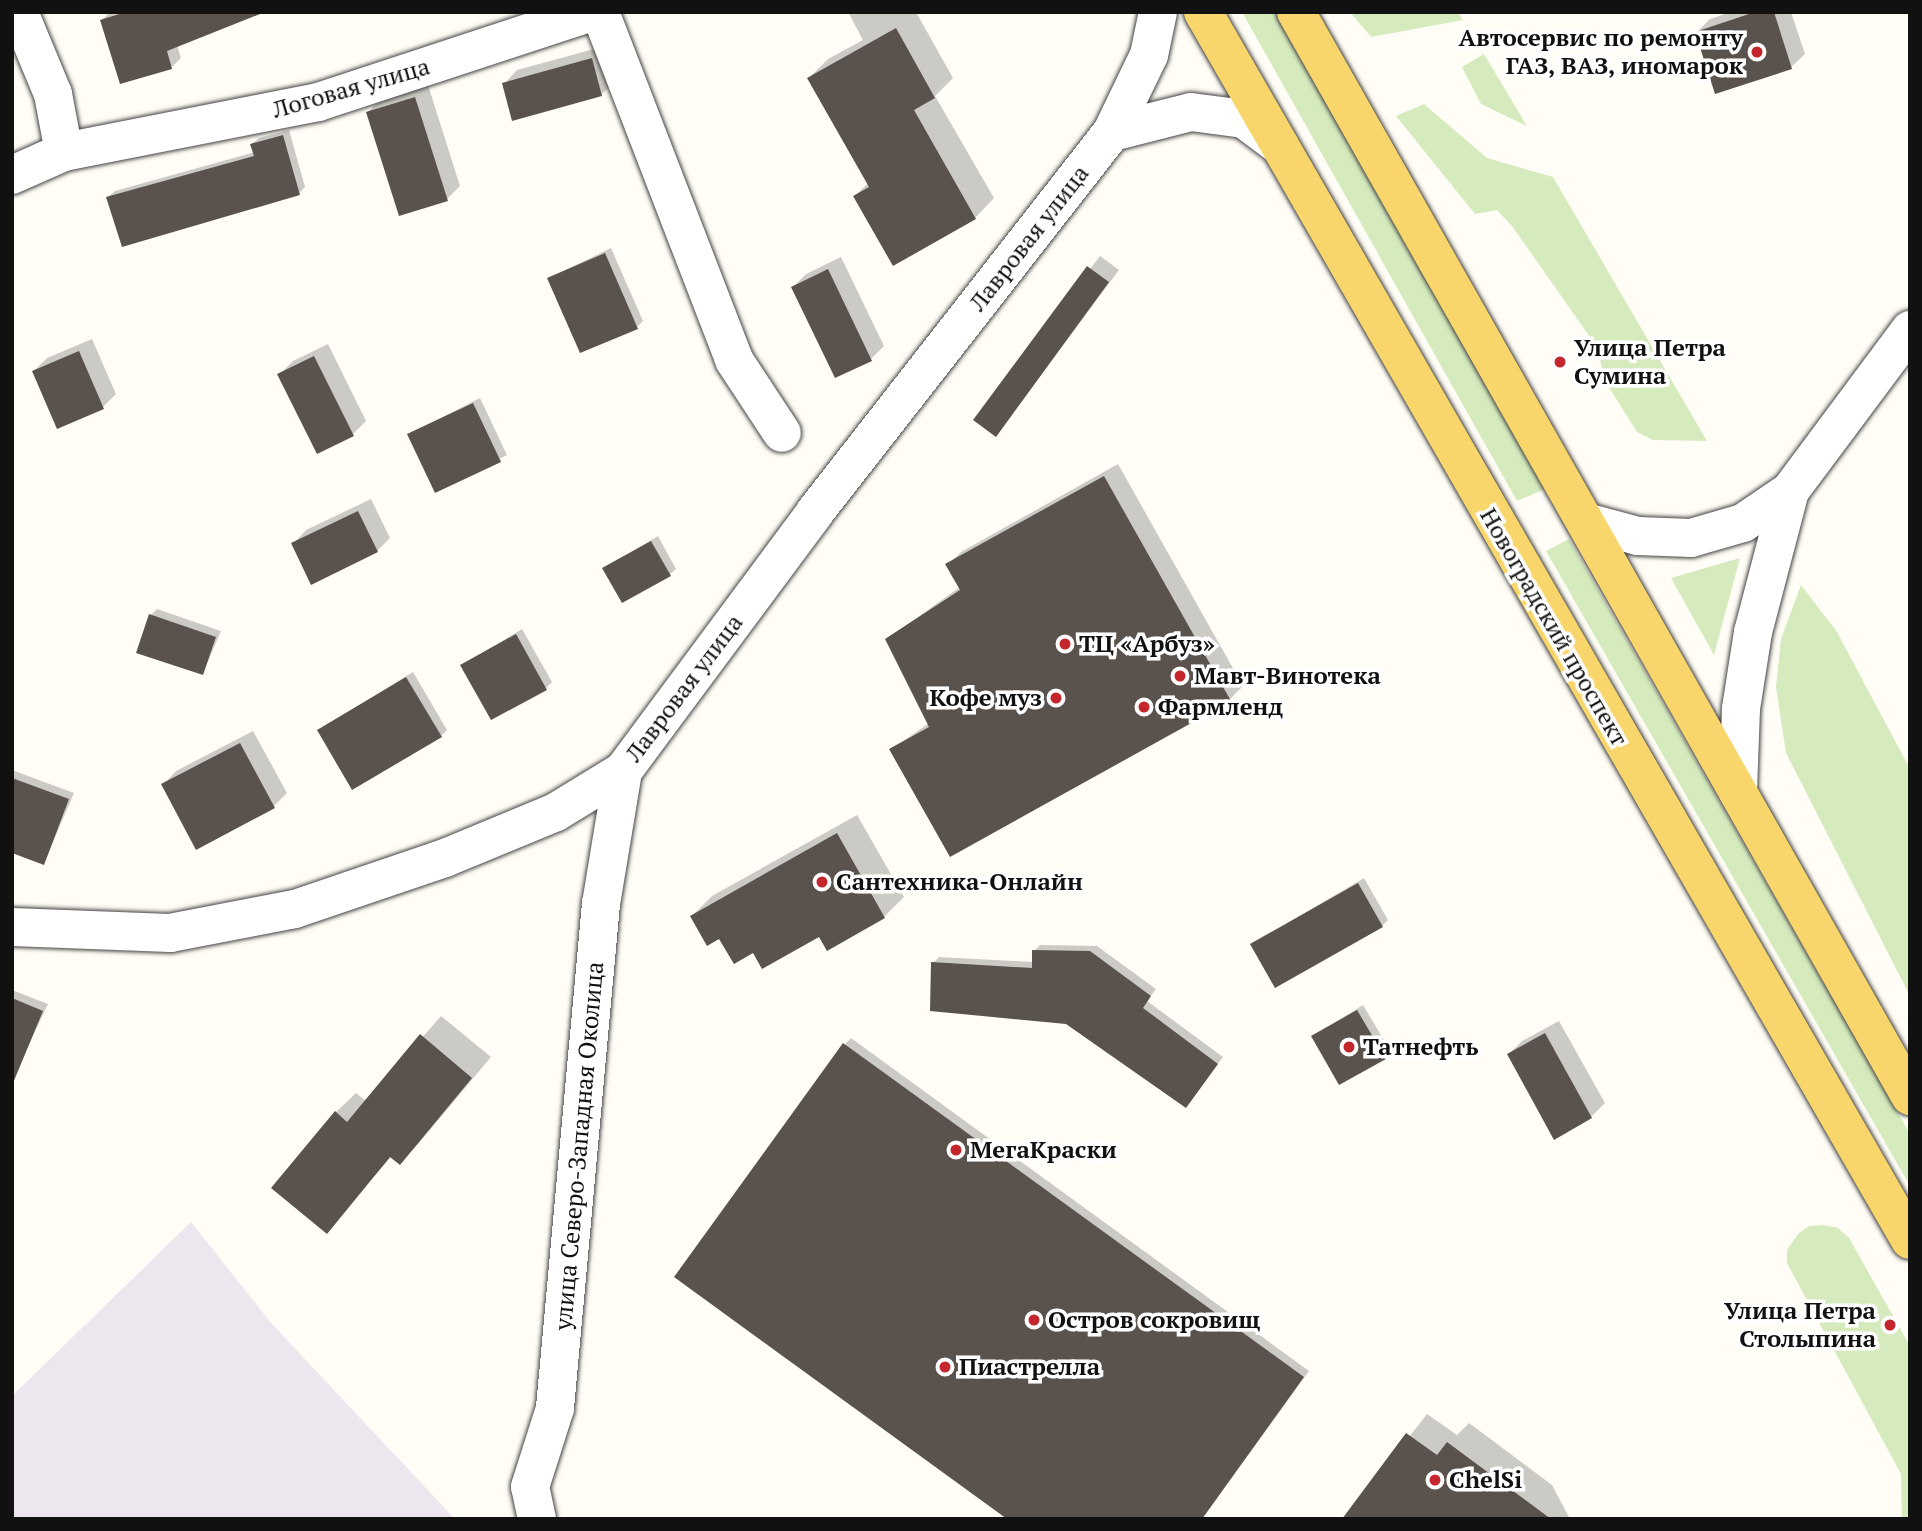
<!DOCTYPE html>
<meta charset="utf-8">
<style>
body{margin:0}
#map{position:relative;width:1922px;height:1531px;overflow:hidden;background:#fffdf5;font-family:"PT Serif",serif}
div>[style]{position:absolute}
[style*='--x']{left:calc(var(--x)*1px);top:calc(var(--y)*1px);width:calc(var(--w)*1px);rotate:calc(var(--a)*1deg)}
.industrial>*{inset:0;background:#eee6ef}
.green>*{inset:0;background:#d5ebbd}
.shadow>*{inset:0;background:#0003}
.building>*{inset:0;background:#5a524d}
.roads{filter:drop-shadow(0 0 2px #444) drop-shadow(0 0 2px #444)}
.street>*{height:38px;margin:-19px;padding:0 19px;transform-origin:19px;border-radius:19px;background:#fff}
.primary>*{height:38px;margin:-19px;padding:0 19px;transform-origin:19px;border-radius:19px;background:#f9d66b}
.dots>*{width:19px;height:19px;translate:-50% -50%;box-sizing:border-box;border:4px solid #fff;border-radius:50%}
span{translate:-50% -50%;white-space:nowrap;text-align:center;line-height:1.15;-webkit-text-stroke:7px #fff;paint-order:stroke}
.poi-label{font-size:24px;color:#111;font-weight:700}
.right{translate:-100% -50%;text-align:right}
.left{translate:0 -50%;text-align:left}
.street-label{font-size:24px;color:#111}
.frame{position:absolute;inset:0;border:14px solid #111;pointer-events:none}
</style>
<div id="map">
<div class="industrial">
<div style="clip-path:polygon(191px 1222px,271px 1323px,455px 1519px,12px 1519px,12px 1396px)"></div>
</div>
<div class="green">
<div style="clip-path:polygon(1242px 12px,1276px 12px,1547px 488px,1517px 501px)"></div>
<div style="clip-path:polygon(1350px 12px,1458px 12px,1463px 20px,1371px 37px)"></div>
<div style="clip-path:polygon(1484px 54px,1527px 126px,1481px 104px,1462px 67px)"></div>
<div style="clip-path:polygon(1424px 104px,1487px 158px,1553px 177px,1707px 441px,1653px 440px,1637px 432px,1605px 381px,1597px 347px,1512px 226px,1497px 210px,1475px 214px,1396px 116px)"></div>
<div style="clip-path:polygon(1569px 539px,1910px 1134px,1910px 1186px,1546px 551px)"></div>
<div style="clip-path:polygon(1740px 558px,1714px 655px,1671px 578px)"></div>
<div style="clip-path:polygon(1801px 585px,1837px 632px,1910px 769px,1910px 996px,1786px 753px,1776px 687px,1781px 639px)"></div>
<div style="clip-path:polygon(1823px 1225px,1838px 1228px,1849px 1238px,1910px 1346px,1910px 1519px,1902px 1519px,1901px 1474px,1787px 1263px,1787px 1250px,1798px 1234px,1809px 1226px)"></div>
</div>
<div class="shadow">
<div style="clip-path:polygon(110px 12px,258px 12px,177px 45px,181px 58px,171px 68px,102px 20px)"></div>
<div style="clip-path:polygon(848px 12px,916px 12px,953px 78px,935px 96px,994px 198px,975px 218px,855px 196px,868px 183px,809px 78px,828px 59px,863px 40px)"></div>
<div style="clip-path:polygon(1731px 12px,1791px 12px,1805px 54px,1791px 67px,1697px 32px,1710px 19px)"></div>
<div style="clip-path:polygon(605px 46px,615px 81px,602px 94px,514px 119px,504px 84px,517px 70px)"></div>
<div style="clip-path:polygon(428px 85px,460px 186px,447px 199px,368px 112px,381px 99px)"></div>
<div style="clip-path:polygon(289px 130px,305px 187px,299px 193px,108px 197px,115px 191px,255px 152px,252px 144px,259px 138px)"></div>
<div style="clip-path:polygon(611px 248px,643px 321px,637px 327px,549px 278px)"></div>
<div style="clip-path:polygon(1100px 256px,1119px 270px,996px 435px,975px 419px)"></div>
<div style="clip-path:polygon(841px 257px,884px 346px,871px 359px,793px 287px,806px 274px)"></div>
<div style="clip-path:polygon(92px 339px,116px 394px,103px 407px,34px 371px,47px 358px)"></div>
<div style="clip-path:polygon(328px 344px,366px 421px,353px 434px,280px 374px,293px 361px)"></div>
<div style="clip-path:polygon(480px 398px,507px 455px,436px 491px,409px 434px)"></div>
<div style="clip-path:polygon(1118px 464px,1243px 686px,1230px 699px,892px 749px,929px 723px,887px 639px,960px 587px,948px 565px,961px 552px)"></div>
<div style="clip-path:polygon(371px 499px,390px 538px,377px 551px,293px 544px,306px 530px)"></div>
<div style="clip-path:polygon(658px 536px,676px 569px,669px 575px,604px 568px)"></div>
<div style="clip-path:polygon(157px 609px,221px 631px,203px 673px,151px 615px)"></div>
<div style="clip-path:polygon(522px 629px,552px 682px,546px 688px,462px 665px)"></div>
<div style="clip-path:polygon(413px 672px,447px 730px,441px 736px,319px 730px)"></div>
<div style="clip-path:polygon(253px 731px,287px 793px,274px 806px,163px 785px,176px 771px)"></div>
<div style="clip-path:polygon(12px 770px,74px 793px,44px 863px,12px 851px)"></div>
<div style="clip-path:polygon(857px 815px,904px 897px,884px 917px,754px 951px,720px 937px,692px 916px,712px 896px)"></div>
<div style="clip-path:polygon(1364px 878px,1388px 920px,1382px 926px,1252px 944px)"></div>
<div style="clip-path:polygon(1040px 945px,1097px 946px,1156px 989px,1147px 1001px,1223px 1057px,1191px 1099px,1067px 1022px,933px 963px,939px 957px,1033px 962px,1034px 951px)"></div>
<div style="clip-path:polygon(12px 990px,48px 1004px,22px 1059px,12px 1055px)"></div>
<div style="clip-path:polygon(1363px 1005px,1391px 1052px,1384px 1058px,1313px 1036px)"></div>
<div style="clip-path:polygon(441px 1016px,491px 1057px,419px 1143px,399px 1163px,392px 1156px,326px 1231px,336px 1112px,356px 1093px,366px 1101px)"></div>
<div style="clip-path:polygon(1559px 1021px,1605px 1103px,1591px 1117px,1554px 1137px,1509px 1054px,1522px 1041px)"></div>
<div style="clip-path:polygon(851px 1038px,1309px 1371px,1202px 1519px,845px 1044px)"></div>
<div style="clip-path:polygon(1427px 1414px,1457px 1435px,1469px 1423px,1552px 1485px,1570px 1519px,1345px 1519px)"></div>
</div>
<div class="building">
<div style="clip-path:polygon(126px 12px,259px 12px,260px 14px,167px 51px,172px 69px,120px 84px,100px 20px)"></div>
<div style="clip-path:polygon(1755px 12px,1774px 12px,1792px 69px,1715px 94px,1695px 32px)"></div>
<div style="clip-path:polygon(896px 28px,935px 98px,914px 110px,976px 219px,893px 266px,853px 196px,869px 187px,807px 78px)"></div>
<div style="clip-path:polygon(592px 58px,602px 96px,512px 121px,502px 83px)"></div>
<div style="clip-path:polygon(415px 97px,448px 201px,399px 216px,366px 112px)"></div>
<div style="clip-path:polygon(283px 135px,300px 195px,122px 247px,106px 197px,254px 156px,250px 144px)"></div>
<div style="clip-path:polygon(605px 253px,638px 329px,580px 353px,547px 278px)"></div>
<div style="clip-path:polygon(1087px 266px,1109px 282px,996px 437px,973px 420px)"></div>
<div style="clip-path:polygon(828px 269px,872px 361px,835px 378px,791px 287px)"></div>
<div style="clip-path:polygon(79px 351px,104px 409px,57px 429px,32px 371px)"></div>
<div style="clip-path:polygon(314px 356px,354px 436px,317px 454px,277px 374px)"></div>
<div style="clip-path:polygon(473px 403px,501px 462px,435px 493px,407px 434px)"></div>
<div style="clip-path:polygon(1104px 476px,1231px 701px,950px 857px,889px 749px,929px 727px,885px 639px,960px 590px,945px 564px)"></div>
<div style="clip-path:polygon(358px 511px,378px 552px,311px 585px,291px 543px)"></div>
<div style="clip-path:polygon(651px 541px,671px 576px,622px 603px,602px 568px)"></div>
<div style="clip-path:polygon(149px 614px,216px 637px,203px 675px,136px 653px)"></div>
<div style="clip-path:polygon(516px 634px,547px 690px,491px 720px,460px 665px)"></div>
<div style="clip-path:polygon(406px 677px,442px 737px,352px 790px,317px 730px)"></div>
<div style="clip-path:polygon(240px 743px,275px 808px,196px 850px,161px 784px)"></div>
<div style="clip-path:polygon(12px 778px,69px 799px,44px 865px,12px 853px)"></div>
<div style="clip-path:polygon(837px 833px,885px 918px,827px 951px,819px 937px,762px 969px,753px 953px,734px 964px,719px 939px,707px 946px,690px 916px)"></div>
<div style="clip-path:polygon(1358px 883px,1383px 927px,1275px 988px,1250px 944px)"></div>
<div style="clip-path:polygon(1032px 950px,1090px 951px,1151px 996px,1143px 1008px,1218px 1064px,1186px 1108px,1066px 1024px,930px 1011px,931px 962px,1032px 968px)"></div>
<div style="clip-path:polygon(12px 998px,43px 1011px,13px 1083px,12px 1083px)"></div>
<div style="clip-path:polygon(1357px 1010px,1386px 1059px,1339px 1085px,1311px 1036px)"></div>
<div style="clip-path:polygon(1545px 1033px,1592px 1118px,1554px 1140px,1507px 1054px)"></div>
<div style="clip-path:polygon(420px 1034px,472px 1078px,400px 1165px,390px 1157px,327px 1234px,271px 1188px,335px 1111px,347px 1122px)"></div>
<div style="clip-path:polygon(843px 1043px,1304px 1377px,1202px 1519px,1007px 1519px,674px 1277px)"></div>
<div style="clip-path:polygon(1406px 1433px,1437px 1455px,1447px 1442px,1551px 1519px,1342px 1519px)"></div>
</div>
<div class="roads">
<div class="street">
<div style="--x:19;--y:12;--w:89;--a:67.5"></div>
<div style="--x:53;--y:94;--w:59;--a:79.3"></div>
<div style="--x:600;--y:12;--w:373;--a:68.9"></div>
<div style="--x:734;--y:360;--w:87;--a:56.7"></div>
<div style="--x:1158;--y:12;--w:44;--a:101.8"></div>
<div style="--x:1149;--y:55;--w:85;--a:115.7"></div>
<div style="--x:1112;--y:132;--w:81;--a:-14.2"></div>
<div style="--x:1191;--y:112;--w:53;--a:7.5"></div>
<div style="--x:1244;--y:119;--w:45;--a:36.9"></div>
<div style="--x:12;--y:175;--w:57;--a:-23.9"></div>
<div style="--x:64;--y:152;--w:259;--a:-11.1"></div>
<div style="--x:318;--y:102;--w:288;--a:-18.2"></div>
<div style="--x:1790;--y:491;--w:201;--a:-53.3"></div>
<div style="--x:1586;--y:522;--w:54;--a:15.1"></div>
<div style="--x:1638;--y:536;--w:53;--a:2.2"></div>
<div style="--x:1691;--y:538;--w:54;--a:-16.1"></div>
<div style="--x:1743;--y:523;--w:57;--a:-34.2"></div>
<div style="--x:1790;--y:491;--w:146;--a:104.7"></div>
<div style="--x:1753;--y:632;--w:78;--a:98.9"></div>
<div style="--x:1741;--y:709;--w:83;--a:92.1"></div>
<div style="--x:12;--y:927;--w:158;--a:2.2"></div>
<div style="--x:170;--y:933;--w:127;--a:-10.9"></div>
<div style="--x:295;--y:909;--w:158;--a:-18.8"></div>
<div style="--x:445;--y:858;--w:120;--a:-22.5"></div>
<div style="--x:556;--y:812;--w:79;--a:-31.5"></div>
<div style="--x:623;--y:771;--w:322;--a:-53.4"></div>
<div style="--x:815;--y:512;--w:482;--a:-52"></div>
<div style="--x:537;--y:1519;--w:33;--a:-102"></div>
<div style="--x:530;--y:1487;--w:83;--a:-72.4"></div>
<div style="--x:555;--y:1408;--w:506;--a:-84.79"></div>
<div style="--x:601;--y:904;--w:135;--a:-80.6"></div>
</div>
<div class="primary">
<div style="--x:1203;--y:12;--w:1417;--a:60.07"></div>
<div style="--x:1296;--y:12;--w:1246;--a:60.47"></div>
</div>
</div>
<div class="dots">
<div style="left:1757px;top:52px;background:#c4262e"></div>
<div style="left:1560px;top:362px;background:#c4262e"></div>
<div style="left:1065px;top:644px;background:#c4262e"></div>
<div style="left:1180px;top:676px;background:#c4262e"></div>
<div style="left:1056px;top:698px;background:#c4262e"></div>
<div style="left:1144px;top:707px;background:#c4262e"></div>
<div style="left:822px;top:882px;background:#c4262e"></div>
<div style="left:1349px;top:1047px;background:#c4262e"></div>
<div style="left:956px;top:1150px;background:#c4262e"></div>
<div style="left:1034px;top:1320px;background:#c4262e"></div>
<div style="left:1890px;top:1325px;background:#c4262e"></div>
<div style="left:945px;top:1367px;background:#c4262e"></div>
<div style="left:1435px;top:1480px;background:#c4262e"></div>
</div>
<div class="poi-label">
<span class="right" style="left:1743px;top:52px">Автосервис по ремонту<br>ГАЗ, ВАЗ, иномарок</span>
<span class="left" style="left:1574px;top:362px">Улица Петра<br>Сумина</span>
<span class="left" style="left:1079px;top:644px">ТЦ «Арбуз»</span>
<span class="left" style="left:1194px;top:676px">Мавт-Винотека</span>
<span class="right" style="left:1042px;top:698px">Кофе муз</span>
<span class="left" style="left:1158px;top:707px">Фармленд</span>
<span class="left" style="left:836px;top:882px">Сантехника-Онлайн</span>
<span class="left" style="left:1363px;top:1047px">Татнефть</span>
<span class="left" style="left:970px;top:1150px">МегаКраски</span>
<span class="right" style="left:1876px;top:1325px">Улица Петра<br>Столыпина</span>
<span class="left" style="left:1048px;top:1320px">Остров сокровищ</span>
<span class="left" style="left:959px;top:1367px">Пиастрелла</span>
<span class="left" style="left:1449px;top:1480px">ChelSi</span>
</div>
<div class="street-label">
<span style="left:351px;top:88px;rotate:-16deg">Логовая улица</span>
<span style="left:1029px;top:238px;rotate:-52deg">Лавровая улица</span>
<span style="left:1554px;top:627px;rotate:60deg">Новоградский проспект</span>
<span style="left:684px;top:688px;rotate:-53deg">Лавровая улица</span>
<span style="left:579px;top:1146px;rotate:-85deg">улица Северо-Западная Околица</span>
</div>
<div class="frame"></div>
</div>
